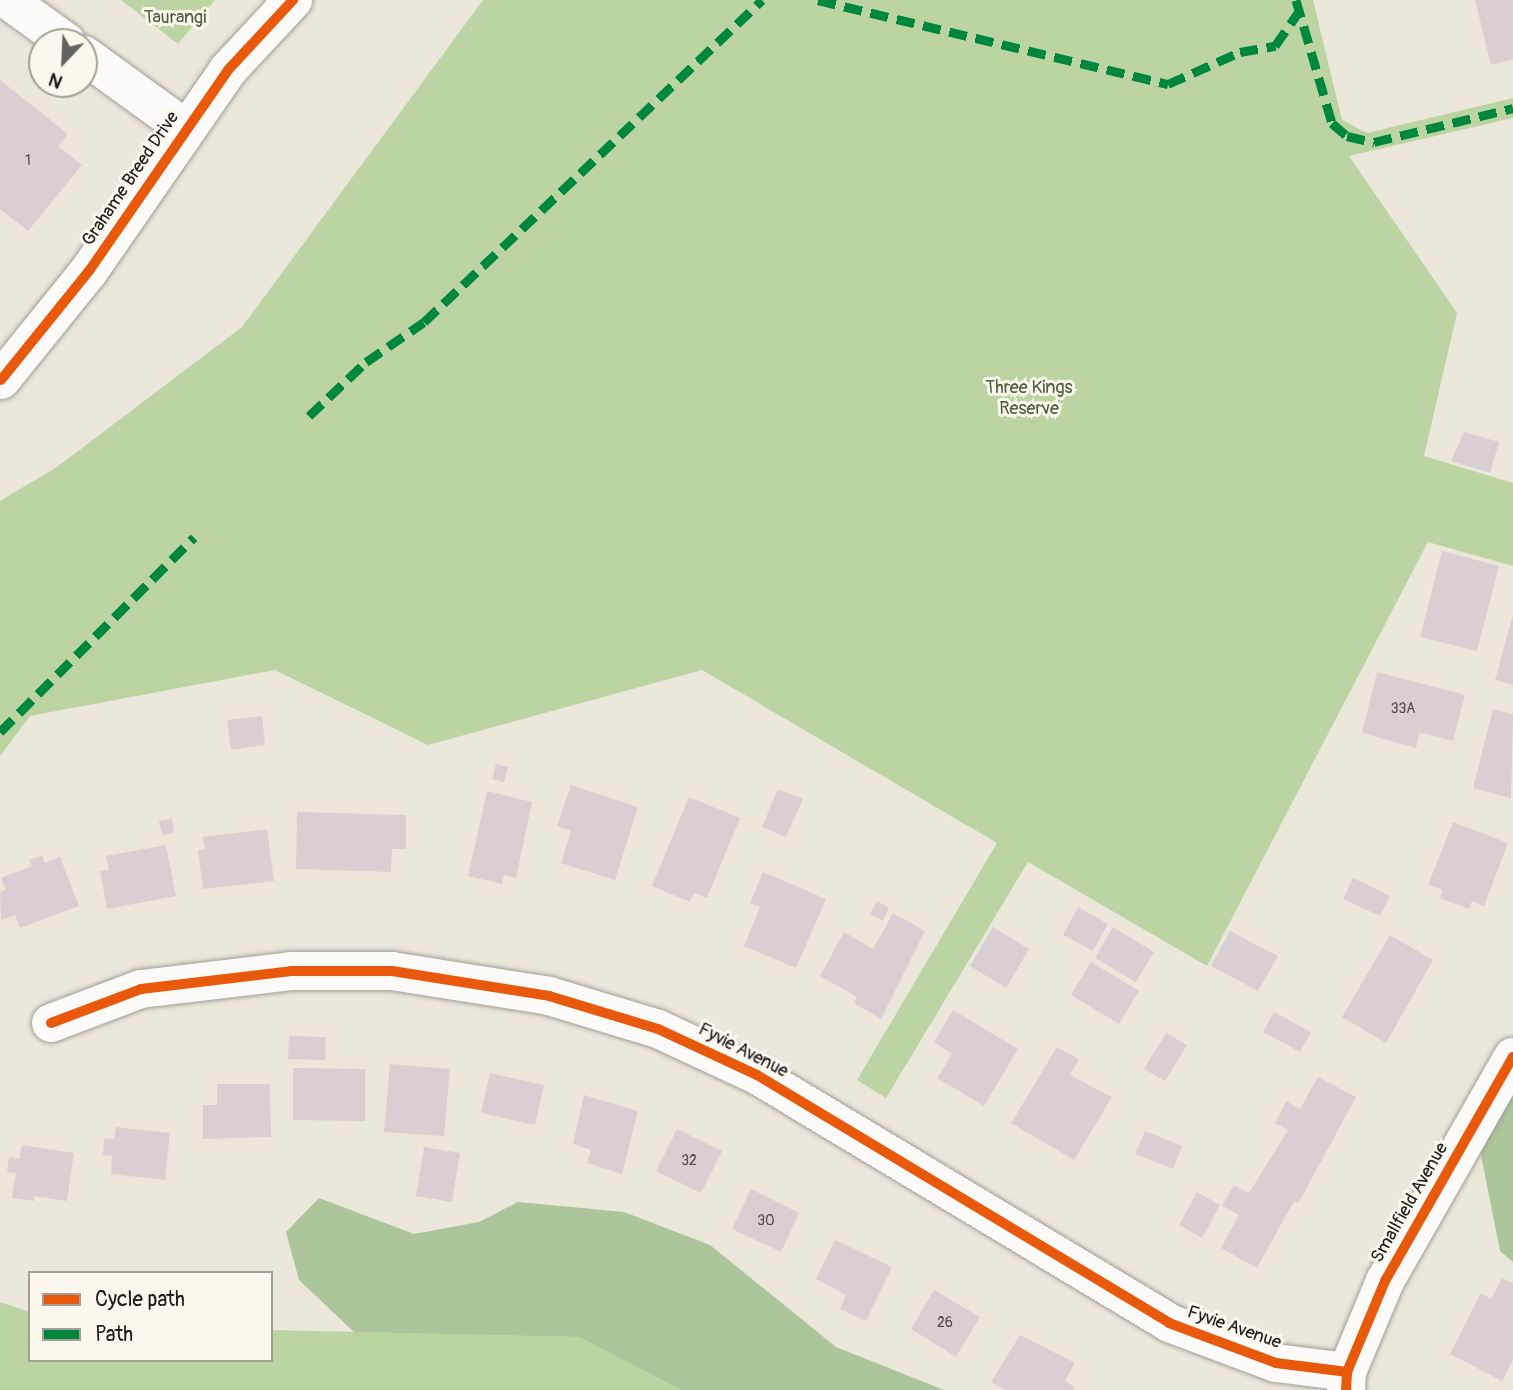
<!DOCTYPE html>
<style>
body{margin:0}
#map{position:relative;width:1513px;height:1390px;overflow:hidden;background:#ece7db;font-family:Pangolin,sans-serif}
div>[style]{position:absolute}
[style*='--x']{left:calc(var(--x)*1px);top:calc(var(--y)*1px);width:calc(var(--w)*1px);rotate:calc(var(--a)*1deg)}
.green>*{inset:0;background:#bcd4a2}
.forest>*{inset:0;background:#acc59a}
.building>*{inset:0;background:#d8cfd2}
.roads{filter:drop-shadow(0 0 2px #a19e97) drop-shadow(0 0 2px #a19e97)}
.street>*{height:38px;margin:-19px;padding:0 19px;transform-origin:19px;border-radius:19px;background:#fcfbfa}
.quiet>*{height:9px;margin-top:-4.5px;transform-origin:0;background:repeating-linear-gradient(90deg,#00873e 0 18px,transparent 0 27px)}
.cycleway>*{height:10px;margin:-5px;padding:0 5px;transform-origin:5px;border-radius:5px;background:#e8590c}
span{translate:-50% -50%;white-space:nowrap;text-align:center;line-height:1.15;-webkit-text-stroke:6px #fbf7ec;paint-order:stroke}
.number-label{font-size:14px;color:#4b494a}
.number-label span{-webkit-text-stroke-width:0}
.park-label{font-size:18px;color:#4c5f3f}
.street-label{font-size:18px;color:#1c1c1c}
.legend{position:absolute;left:28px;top:1271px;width:245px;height:91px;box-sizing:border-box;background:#fbf7ec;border:2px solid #a29f99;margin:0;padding:9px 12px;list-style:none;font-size:21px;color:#1c1c1c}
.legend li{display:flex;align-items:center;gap:14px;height:35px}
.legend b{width:35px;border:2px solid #a29f99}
.north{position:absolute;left:28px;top:28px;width:70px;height:70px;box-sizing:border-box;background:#fbf7ec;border:2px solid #a29f99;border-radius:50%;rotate:203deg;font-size:19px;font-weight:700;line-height:28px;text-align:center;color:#1c1c1c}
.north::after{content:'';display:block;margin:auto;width:24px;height:32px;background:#65635f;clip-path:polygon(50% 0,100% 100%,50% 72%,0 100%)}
</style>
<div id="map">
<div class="green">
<div style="clip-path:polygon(121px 0,215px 0,178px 44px)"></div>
<div style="clip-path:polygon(483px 0,1313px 0,1342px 120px,1367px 133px,1513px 98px,1513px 118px,1349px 156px,1457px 313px,1424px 456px,1513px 483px,1513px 566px,1428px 542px,1207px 966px,1028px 862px,886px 1098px,857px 1080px,997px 843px,702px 670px,428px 745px,275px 670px,30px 716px,0 756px,0 501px,57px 467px,242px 327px)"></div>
<div style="clip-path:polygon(0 1302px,30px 1312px,30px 1360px,271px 1360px,271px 1330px,579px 1337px,681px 1390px,0 1390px)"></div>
</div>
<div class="forest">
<div style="clip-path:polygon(1513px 1095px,1513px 1262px,1500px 1251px,1480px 1150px)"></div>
<div style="clip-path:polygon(319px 1198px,414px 1234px,479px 1222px,518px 1202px,624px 1212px,710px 1245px,836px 1347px,944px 1390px,681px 1390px,579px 1337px,354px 1332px,299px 1280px,286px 1232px)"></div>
</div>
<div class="building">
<div style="clip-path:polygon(1475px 0,1513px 0,1513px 59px,1491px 65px)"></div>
<div style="clip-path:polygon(0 80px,68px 134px,58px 146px,82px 165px,28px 231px,0 209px)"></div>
<div style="clip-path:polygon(1464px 432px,1499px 442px,1490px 473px,1451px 461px)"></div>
<div style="clip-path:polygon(1442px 551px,1499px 566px,1477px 651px,1420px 637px)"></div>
<div style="clip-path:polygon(1512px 618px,1513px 618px,1513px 685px,1495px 680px)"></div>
<div style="clip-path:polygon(1377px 672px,1465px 695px,1453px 741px,1420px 732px,1416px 748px,1362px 733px)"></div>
<div style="clip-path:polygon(1493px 709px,1513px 714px,1511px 798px,1473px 788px)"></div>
<div style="clip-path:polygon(262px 716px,265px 745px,231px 750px,227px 720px)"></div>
<div style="clip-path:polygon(496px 764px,508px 767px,504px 782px,492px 779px)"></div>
<div style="clip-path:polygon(571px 785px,638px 807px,615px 880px,561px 863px,571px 831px,557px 826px)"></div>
<div style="clip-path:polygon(778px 789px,803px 799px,786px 837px,762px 827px)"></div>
<div style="clip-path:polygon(487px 791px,532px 802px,516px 878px,504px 875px,502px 884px,468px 876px)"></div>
<div style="clip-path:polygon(689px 797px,740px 818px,707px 898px,694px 893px,690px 902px,652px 886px)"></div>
<div style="clip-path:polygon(297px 812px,406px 815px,406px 849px,392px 849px,391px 872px,296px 869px)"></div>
<div style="clip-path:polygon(172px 819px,174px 833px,162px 835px,159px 821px)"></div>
<div style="clip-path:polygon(1453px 822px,1508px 843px,1484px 906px,1472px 901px,1469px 909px,1440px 898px,1443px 890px,1428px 885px)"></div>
<div style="clip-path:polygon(267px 829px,274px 881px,203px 889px,198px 850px,205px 849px,203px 837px)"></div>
<div style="clip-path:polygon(166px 845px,176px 896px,107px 909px,100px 871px,109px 870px,106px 856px)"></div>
<div style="clip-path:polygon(42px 856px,45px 863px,60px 857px,79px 906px,20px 928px,15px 915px,1px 920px,0 892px,6px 890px,1px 878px,32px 866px,29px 860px)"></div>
<div style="clip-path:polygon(763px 872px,826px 899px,796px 968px,744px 946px,760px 907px,750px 903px)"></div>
<div style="clip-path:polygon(1353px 878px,1390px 896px,1380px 916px,1343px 899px)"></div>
<div style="clip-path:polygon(877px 901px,889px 908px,883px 921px,870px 914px)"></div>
<div style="clip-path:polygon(1078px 907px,1108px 924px,1093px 951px,1063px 935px)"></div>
<div style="clip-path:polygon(893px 913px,925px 931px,881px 1019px,854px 1003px,857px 997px,820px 976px,844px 932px,873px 949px)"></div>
<div style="clip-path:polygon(993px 927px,1029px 949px,1006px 988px,970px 966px)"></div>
<div style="clip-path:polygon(1113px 927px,1154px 952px,1136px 982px,1095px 958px)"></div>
<div style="clip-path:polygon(1230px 931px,1278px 956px,1258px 991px,1211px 966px)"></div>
<div style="clip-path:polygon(1390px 935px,1433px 960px,1386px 1043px,1342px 1017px)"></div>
<div style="clip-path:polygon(1091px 962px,1139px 991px,1119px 1024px,1071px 995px)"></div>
<div style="clip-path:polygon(953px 1010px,1018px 1049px,984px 1106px,937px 1078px,952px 1054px,934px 1042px)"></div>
<div style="clip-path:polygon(1274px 1012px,1311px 1032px,1300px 1052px,1263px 1032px)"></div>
<div style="clip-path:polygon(1166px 1033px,1187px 1045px,1165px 1081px,1144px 1069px)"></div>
<div style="clip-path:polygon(289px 1036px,326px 1037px,325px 1060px,288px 1059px)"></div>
<div style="clip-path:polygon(1057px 1047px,1079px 1059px,1070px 1075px,1112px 1097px,1074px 1160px,1011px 1123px)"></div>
<div style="clip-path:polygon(390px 1064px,450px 1069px,444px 1136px,384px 1132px)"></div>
<div style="clip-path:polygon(293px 1068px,365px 1069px,365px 1121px,293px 1120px)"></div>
<div style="clip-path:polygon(490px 1073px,544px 1085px,535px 1125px,481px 1113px)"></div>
<div style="clip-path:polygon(1318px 1077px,1356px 1097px,1298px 1204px,1294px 1201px,1257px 1268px,1221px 1248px,1239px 1215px,1222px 1206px,1234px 1185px,1249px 1193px,1288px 1130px,1275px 1123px,1286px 1101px,1300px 1109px)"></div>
<div style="clip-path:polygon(217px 1084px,270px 1084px,271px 1137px,203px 1139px,203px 1105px,217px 1105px)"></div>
<div style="clip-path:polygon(584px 1095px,638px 1111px,622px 1174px,587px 1163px,591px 1150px,573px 1144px)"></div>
<div style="clip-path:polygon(116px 1127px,170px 1133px,165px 1180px,111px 1174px,112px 1156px,103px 1155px,104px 1138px,114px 1139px)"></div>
<div style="clip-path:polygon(677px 1129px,722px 1151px,701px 1193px,656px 1171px)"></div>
<div style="clip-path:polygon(1145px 1131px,1182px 1146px,1173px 1169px,1135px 1154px)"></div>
<div style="clip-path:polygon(22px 1145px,74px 1153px,67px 1201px,34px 1196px,34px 1201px,12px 1198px,16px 1173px,7px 1172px,9px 1157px,19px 1159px)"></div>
<div style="clip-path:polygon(424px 1147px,460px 1153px,452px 1202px,416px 1196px)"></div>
<div style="clip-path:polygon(751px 1189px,799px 1213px,781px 1252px,732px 1229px)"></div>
<div style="clip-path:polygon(1197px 1192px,1220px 1205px,1202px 1238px,1179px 1225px)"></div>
<div style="clip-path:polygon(835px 1240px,892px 1267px,866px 1321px,840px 1309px,846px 1295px,816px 1279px)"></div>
<div style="clip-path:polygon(1502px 1278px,1513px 1283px,1513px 1360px,1502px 1381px,1450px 1354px,1481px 1293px,1491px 1299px)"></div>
<div style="clip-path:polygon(934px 1290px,980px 1317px,956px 1357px,911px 1329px)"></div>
<div style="clip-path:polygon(1020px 1335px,1075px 1363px,1065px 1381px,1075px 1387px,1073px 1390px,1005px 1390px,991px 1382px)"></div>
</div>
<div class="roads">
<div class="street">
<div style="--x:8;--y:0;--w:72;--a:35.9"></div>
<div style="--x:84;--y:55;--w:126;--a:36"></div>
<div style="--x:1;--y:380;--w:140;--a:-51.1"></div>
<div style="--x:89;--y:271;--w:244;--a:-55.3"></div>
<div style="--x:228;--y:70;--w:96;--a:-47.1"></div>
<div style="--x:51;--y:1023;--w:96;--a:-20.7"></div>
<div style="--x:141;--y:989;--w:151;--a:-6.8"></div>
<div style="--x:291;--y:971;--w:101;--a:0"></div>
<div style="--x:392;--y:971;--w:159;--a:9"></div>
<div style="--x:549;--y:996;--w:114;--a:16.8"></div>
<div style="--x:658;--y:1029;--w:109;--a:24.9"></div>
<div style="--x:757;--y:1075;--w:481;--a:31"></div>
<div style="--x:1169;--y:1323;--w:114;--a:20.5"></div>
<div style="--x:1276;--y:1363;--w:72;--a:7.2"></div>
<div style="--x:1347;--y:1372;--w:18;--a:93"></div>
<div style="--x:1347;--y:1372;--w:99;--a:-67.3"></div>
<div style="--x:1385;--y:1281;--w:258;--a:-60.3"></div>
</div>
</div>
<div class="quiet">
<div style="--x:818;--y:0;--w:360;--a:13.5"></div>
<div style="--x:1168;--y:84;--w:79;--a:-24"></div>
<div style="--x:1240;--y:52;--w:36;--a:-10"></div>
<div style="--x:1275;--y:46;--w:44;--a:-55.2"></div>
<div style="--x:1296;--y:0;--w:128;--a:73.7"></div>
<div style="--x:1332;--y:123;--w:20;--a:41"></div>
<div style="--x:1347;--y:136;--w:28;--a:13"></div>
<div style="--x:1374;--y:142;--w:143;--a:-13.7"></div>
<div style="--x:309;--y:416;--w:79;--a:-43.5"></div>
<div style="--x:366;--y:362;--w:70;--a:-34.6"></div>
<div style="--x:424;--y:322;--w:467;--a:-43.6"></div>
<div style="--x:0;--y:732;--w:275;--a:-45.1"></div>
</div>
<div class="cycleway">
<div style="--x:1;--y:380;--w:140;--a:-51.1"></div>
<div style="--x:89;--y:271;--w:244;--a:-55.3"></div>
<div style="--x:228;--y:70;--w:96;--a:-47.1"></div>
<div style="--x:51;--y:1023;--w:96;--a:-20.7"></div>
<div style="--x:141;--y:989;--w:151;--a:-6.8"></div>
<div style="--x:291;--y:971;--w:101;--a:0"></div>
<div style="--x:392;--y:971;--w:159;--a:9"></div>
<div style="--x:549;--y:996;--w:114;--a:16.8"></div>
<div style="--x:658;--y:1029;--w:109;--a:24.9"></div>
<div style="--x:757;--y:1075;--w:481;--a:31"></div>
<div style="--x:1169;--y:1323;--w:114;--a:20.5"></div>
<div style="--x:1276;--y:1363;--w:72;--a:7.2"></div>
<div style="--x:1347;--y:1372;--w:18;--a:93"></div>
<div style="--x:1347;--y:1372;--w:99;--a:-67.3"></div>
<div style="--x:1385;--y:1281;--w:258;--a:-60.3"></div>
</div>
<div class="number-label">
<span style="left:28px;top:161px">1</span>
<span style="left:1403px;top:709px">33A</span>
<span style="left:689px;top:1161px">32</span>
<span style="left:766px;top:1221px">30</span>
<span style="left:945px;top:1323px">26</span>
</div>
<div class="park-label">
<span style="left:175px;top:18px">Taurangi</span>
<span style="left:1029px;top:399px">Three Kings<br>Reserve</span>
</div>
<div class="street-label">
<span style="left:131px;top:179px;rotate:-56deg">Grahame Breed Drive</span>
<span style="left:743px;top:1051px;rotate:27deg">Fyvie Avenue</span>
<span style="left:1410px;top:1203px;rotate:-60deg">Smallfield Avenue</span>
<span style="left:1234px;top:1328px;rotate:19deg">Fyvie Avenue</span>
</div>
<ul class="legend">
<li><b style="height:9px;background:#e8590c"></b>Cycle path</li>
<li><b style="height:9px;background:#00873e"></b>Path</li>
</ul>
<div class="north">N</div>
</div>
